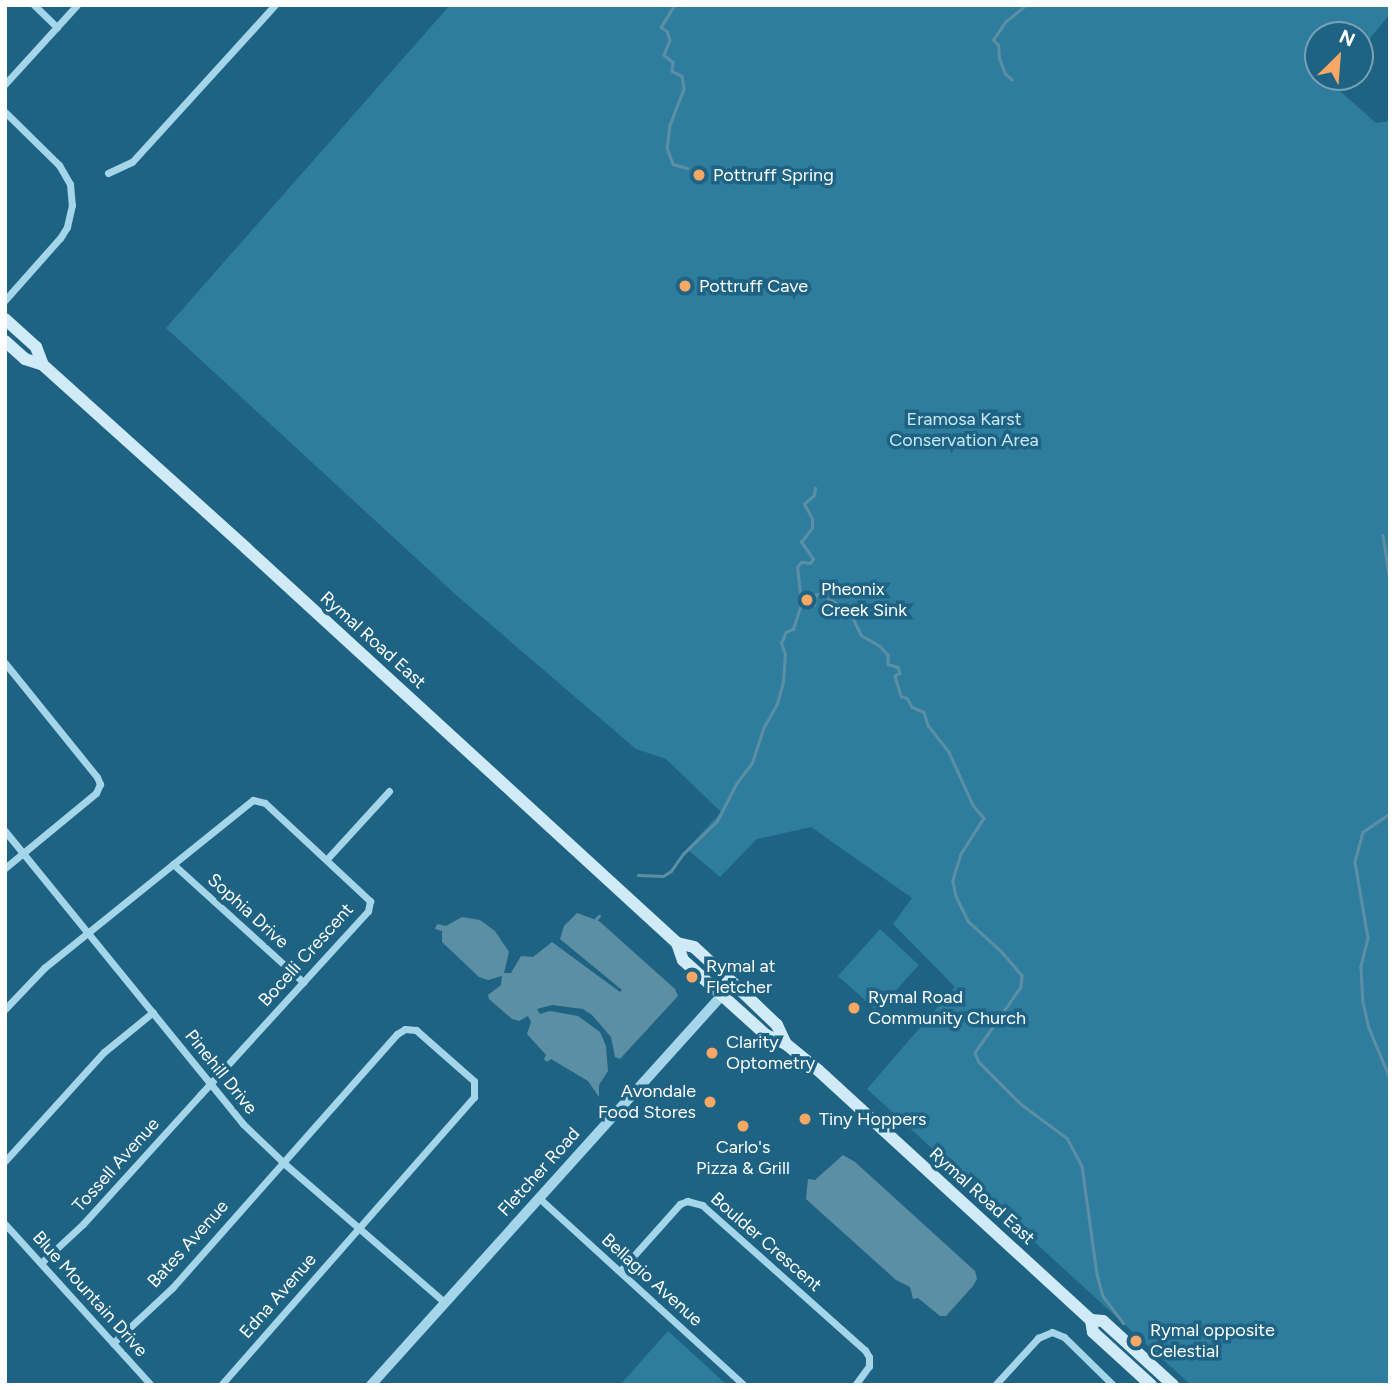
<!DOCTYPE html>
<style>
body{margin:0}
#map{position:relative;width:1395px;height:1390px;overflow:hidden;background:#1e6383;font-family:Figtree,sans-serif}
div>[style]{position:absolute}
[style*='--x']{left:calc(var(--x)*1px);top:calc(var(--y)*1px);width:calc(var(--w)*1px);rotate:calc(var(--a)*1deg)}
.green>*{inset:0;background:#2e7d9f}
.water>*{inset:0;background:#5d8fa4}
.stream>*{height:2.5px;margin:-1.25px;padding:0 1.25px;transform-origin:1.25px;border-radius:1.25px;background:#5d8fa4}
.minor>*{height:7px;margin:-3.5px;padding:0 3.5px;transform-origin:3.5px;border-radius:3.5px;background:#a5d5e9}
.tertiary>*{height:10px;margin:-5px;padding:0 5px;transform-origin:5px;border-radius:5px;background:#a5d5e9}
.secondary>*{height:12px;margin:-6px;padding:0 6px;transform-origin:6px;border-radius:6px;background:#d0ebf7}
.dots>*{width:19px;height:19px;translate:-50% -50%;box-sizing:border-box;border:4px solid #1e6383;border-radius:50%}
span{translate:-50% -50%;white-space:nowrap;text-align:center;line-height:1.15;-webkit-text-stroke:7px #1e6383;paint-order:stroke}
.poi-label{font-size:18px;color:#fff}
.left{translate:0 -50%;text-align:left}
.right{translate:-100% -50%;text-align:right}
.park-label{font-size:18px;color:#c9e9f7}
.street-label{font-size:18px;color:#fff}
.frame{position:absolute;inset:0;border:7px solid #fff;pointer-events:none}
.north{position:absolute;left:1304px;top:21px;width:70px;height:70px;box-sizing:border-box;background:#1e6383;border:2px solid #78a1b5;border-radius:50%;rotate:25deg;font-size:19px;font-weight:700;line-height:28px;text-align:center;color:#fff}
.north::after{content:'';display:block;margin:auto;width:24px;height:32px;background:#f8a864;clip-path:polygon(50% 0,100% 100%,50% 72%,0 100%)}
</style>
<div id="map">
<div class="green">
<div style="clip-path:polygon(450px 5px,1390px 5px,1390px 14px,1360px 50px,1360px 35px,1318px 35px,1318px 77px,1337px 77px,1332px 84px,1376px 123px,1390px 121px,1390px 1385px,1191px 1385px,867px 1089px,955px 987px,893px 924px,912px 898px,811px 827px,757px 839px,720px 877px,687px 849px,721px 812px,666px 759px,636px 749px,455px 594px,166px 328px)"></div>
<div style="clip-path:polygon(880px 929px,919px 965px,877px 1011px,838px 976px)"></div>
<div style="clip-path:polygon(668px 1331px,727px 1385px,620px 1385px)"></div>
</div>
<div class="water">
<div style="clip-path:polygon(577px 913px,599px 921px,675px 989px,678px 996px,620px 1059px,615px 1057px,611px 1037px,592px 1015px,583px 1009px,552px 1005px,537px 1009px,540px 1014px,550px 1011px,578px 1016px,600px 1032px,606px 1046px,608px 1071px,599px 1085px,599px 1097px,588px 1081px,551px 1059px,547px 1062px,544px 1059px,546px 1055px,527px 1034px,531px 1022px,528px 1016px,519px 1021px,512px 1019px,489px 999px,488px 995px,501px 985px,502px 976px,488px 980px,479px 977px,442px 942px,442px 931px,435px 929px,437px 924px,446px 926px,462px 917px,480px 920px,495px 931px,509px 952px,504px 973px,511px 973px,521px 956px,533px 957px,552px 942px,620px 992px,622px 990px,560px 939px,564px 926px)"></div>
<div style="clip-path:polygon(843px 1155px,855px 1162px,975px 1271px,977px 1279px,973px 1286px,946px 1316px,940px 1316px,918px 1298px,913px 1299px,910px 1287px,896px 1280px,806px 1199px,808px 1179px,815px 1180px)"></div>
</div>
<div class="stream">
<div style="--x:675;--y:5;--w:26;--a:122"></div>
<div style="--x:661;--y:27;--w:7;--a:34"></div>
<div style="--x:667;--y:31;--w:9;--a:72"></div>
<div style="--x:670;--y:40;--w:16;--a:112"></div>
<div style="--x:664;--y:55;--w:11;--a:38"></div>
<div style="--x:673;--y:62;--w:9;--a:96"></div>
<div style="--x:672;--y:71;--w:11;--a:27"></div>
<div style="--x:682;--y:76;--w:13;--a:81"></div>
<div style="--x:684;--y:89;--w:39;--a:111"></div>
<div style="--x:670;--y:125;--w:23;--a:97"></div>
<div style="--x:667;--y:148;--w:17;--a:69"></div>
<div style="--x:673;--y:164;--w:15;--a:16"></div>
<div style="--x:1012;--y:80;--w:9;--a:-139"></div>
<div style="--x:1005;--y:74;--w:17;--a:-111"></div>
<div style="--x:999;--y:58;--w:13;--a:-94"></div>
<div style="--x:998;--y:45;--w:7;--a:-135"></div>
<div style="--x:993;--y:40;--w:22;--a:-56"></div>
<div style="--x:1005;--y:22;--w:27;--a:-39"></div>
<div style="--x:1383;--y:535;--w:47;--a:81.3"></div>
<div style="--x:801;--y:604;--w:13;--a:4"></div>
<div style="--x:814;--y:605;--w:10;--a:-84"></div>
<div style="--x:815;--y:595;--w:5;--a:-22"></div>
<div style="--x:820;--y:593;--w:36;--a:32"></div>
<div style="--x:850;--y:612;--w:25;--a:64"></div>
<div style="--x:861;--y:635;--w:22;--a:30"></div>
<div style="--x:880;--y:646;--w:12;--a:48"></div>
<div style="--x:888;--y:655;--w:9;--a:90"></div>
<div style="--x:888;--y:664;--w:10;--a:17"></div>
<div style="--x:898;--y:667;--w:6;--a:72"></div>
<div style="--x:900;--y:673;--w:6;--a:149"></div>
<div style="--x:895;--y:676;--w:21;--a:73"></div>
<div style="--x:901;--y:696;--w:6;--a:18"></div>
<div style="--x:907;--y:698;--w:10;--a:61"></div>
<div style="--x:912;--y:707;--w:13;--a:23"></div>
<div style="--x:924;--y:712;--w:14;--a:73"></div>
<div style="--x:928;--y:725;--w:34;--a:52"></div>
<div style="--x:949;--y:752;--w:58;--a:65.6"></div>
<div style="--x:973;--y:805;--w:17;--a:50"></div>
<div style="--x:984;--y:818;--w:43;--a:122.6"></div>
<div style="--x:961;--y:854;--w:28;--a:107"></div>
<div style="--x:953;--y:881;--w:15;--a:79"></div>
<div style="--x:956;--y:896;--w:28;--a:64"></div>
<div style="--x:968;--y:921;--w:45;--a:42.3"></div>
<div style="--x:1001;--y:951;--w:32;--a:49"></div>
<div style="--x:1022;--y:975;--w:12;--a:95"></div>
<div style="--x:1021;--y:987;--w:80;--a:124.9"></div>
<div style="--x:975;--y:1053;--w:10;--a:66"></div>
<div style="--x:979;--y:1062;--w:59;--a:45"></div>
<div style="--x:1021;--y:1104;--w:57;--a:36.5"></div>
<div style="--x:1067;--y:1138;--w:32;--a:62"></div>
<div style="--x:1082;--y:1166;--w:109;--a:82.1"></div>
<div style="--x:1097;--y:1274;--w:23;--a:75"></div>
<div style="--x:1103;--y:1296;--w:34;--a:53"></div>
<div style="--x:1390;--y:814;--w:32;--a:146"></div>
<div style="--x:1363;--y:832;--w:31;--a:105"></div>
<div style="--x:1355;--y:862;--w:77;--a:80.3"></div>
<div style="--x:1368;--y:938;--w:30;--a:104"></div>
<div style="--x:1361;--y:967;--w:35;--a:87"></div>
<div style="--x:1363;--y:1002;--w:27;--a:77"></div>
<div style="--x:1369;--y:1028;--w:54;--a:67.2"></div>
<div style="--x:638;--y:875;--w:25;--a:2"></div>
<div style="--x:663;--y:876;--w:9;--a:-32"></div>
<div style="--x:671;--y:871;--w:21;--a:-55"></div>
<div style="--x:683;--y:854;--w:47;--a:-44.1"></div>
<div style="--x:717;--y:821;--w:42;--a:-62.8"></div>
<div style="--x:736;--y:784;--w:26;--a:-53"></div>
<div style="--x:752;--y:763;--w:38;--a:-72"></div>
<div style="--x:764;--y:727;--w:26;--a:-61"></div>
<div style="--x:777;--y:704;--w:23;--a:-75"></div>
<div style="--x:783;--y:682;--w:28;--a:-86"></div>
<div style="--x:785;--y:654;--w:12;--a:-110"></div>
<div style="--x:781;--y:643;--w:12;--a:-66"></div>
<div style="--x:786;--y:632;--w:8;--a:-23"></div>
<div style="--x:793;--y:629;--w:26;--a:-72"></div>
<div style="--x:801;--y:604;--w:37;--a:-96"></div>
<div style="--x:797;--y:567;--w:6;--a:-51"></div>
<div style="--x:801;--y:562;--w:9;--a:6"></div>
<div style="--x:810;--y:563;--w:5;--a:-53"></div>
<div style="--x:813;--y:559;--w:21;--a:-125"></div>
<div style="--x:801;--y:542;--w:18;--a:-52"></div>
<div style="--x:812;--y:528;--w:9;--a:-90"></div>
<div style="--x:812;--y:519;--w:17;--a:-118"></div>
<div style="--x:804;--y:504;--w:13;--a:-42"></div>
<div style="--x:814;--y:495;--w:7;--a:-82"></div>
<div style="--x:596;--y:919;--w:4;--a:-45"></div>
</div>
<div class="minor">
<div style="--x:34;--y:5;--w:32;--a:44"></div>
<div style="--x:5;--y:84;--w:107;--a:-47.7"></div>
<div style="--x:5;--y:112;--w:76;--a:44.5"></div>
<div style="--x:59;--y:165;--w:22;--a:60"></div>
<div style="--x:70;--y:184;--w:21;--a:85"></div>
<div style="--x:72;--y:205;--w:23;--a:103"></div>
<div style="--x:67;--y:227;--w:13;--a:122"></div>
<div style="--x:60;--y:238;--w:83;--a:131.6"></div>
<div style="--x:108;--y:173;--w:26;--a:-25"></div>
<div style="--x:132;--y:162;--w:212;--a:-47.7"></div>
<div style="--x:5;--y:663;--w:146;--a:51.1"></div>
<div style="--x:97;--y:777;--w:8;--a:67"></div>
<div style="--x:100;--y:784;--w:10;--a:114"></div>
<div style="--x:96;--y:793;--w:118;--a:140.5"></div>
<div style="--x:5;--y:831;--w:377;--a:50.9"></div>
<div style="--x:243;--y:1124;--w:59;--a:43.6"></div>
<div style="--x:286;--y:1165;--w:209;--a:40.9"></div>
<div style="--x:327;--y:859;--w:92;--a:-47.6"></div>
<div style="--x:173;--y:864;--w:176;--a:42.2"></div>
<div style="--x:5;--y:1009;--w:57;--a:-46.4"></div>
<div style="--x:44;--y:968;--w:268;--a:-38.8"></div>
<div style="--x:253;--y:800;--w:12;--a:14"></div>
<div style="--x:265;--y:803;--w:144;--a:43"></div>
<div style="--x:370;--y:901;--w:10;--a:101"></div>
<div style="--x:368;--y:911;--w:249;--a:132.4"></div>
<div style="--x:200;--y:1095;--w:174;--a:132.2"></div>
<div style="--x:83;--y:1224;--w:57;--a:137.1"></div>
<div style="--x:5;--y:1161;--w:147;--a:-47.8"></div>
<div style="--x:104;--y:1052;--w:63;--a:-39.2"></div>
<div style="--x:539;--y:1198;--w:277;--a:42.4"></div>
<div style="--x:5;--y:1224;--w:217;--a:47.8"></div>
<div style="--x:620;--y:1271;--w:90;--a:-48.2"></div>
<div style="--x:680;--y:1204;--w:8;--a:-23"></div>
<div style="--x:687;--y:1201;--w:16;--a:15"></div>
<div style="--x:702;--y:1205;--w:218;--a:41.7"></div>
<div style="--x:865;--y:1350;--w:8;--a:60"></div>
<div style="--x:869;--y:1357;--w:9;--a:90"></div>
<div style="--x:869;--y:1366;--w:24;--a:126"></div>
<div style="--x:113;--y:1343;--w:82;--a:-43"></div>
<div style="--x:173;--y:1287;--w:338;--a:-48.5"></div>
<div style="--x:397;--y:1034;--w:9;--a:-32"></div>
<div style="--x:405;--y:1029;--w:11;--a:5"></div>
<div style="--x:416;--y:1030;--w:77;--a:41.3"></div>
<div style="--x:474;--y:1081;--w:16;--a:90"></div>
<div style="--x:474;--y:1097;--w:383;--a:131.3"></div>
<div style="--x:995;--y:1385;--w:64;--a:-47.5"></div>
<div style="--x:1038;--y:1338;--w:15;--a:-23"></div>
<div style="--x:1052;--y:1332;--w:13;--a:23"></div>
<div style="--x:1064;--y:1337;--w:69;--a:44.4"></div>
</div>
<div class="tertiary">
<div style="--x:371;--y:1385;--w:541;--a:-48"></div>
</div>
<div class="secondary">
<div style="--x:5;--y:319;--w:42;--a:42.1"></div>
<div style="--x:36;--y:347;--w:19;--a:69"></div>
<div style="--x:5;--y:341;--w:27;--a:42"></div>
<div style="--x:25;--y:359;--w:19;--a:18"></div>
<div style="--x:43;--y:365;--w:273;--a:42"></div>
<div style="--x:246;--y:548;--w:585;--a:42.5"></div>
<div style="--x:677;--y:943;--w:18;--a:71"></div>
<div style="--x:683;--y:960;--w:112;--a:42.1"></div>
<div style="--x:766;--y:1035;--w:22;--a:24"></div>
<div style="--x:786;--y:1044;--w:41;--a:39.1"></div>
<div style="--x:818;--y:1070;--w:370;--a:42.5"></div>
<div style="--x:1091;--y:1320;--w:12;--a:5"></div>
<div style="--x:1103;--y:1321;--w:95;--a:42.4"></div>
<div style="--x:677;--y:943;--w:17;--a:13"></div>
<div style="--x:694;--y:947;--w:53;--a:42.7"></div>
<div style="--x:733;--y:983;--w:61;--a:43.7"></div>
<div style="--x:777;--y:1025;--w:21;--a:65"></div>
<div style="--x:1091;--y:1320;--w:12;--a:81"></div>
<div style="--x:1093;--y:1332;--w:79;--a:42.4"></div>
</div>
<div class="dots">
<div style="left:699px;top:175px;background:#f8a864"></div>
<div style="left:685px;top:286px;background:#f8a864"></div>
<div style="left:807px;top:600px;background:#f8a864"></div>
<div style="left:692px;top:977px;background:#f8a864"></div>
<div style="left:854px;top:1008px;background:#f8a864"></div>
<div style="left:712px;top:1053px;background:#f8a864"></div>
<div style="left:710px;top:1102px;background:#f8a864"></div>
<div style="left:805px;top:1119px;background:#f8a864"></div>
<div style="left:743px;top:1126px;background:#f8a864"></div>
<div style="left:1136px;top:1341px;background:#f8a864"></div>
</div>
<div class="poi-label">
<span class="left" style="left:713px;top:175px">Pottruff Spring</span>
<span class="left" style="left:699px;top:286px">Pottruff Cave</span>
<span class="left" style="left:821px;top:600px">Pheonix<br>Creek Sink</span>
<span class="left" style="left:706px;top:977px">Rymal at<br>Fletcher</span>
<span class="left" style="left:868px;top:1008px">Rymal Road<br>Community Church</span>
<span class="left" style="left:726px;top:1053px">Clarity<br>Optometry</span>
<span class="right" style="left:696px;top:1102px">Avondale<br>Food Stores</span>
<span class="left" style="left:819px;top:1119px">Tiny Hoppers</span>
<span style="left:743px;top:1158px">Carlo's<br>Pizza &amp; Grill</span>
<span class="left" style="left:1150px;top:1341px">Rymal opposite<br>Celestial</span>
</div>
<div class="park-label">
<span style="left:964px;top:430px">Eramosa Karst<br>Conservation Area</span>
</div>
<div class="street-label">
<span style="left:373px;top:640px;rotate:42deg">Rymal Road East</span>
<span style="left:248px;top:911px;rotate:42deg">Sophia Drive</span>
<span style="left:306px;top:955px;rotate:-48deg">Bocelli Crescent</span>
<span style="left:221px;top:1072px;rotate:51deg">Pinehill Drive</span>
<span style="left:116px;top:1165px;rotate:-48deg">Tossell Avenue</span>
<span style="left:539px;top:1172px;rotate:-48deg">Fletcher Road</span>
<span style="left:982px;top:1196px;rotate:42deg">Rymal Road East</span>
<span style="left:766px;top:1242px;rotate:41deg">Boulder Crescent</span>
<span style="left:188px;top:1244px;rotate:-48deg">Bates Avenue</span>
<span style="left:652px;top:1280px;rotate:42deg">Bellagio Avenue</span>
<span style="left:90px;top:1294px;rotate:48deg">Blue Mountain Drive</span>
<span style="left:278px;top:1296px;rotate:-49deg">Edna Avenue</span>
</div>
<div class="frame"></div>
<div class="north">N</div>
</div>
